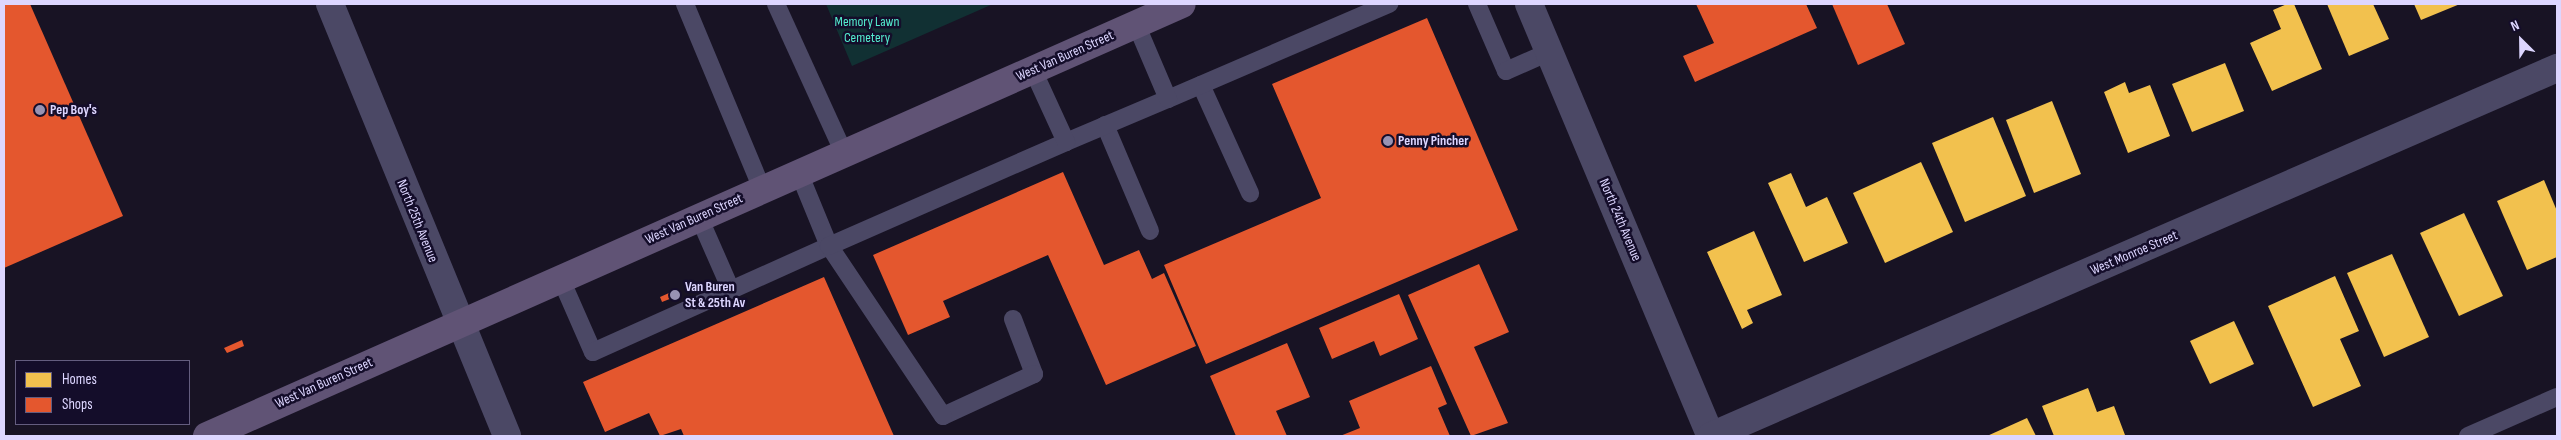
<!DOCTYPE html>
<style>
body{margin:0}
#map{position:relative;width:2561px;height:440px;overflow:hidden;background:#181324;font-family:"Sofia Sans Condensed",sans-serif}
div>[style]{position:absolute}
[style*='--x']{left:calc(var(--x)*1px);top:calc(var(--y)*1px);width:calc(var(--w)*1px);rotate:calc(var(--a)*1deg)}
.green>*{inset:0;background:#113033}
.homes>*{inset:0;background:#f2c14e}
.shops>*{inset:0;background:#e4572e}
.service>*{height:18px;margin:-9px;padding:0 9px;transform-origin:9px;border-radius:9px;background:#4b4865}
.minor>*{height:28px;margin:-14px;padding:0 14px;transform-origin:14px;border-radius:14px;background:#4b4865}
.primary>*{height:28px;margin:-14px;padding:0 14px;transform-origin:14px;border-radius:14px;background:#605375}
.dots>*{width:14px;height:14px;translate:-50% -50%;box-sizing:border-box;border:2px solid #140d2a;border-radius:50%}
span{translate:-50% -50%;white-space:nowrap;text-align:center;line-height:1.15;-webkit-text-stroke:5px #140d2a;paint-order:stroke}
.park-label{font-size:14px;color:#54edcf}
.street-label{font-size:14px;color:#ddd6ff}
.poi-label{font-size:14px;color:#ddd6ff;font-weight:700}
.left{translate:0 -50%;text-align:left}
.frame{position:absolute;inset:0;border:5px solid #ddd6ff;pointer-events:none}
.legend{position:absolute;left:15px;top:360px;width:175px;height:65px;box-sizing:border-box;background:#140d2a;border:1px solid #645d7f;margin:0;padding:6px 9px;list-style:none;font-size:15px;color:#ddd6ff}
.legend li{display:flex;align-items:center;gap:10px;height:25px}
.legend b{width:25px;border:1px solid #645d7f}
.north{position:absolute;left:2496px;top:15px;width:50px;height:50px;-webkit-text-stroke:4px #140d2a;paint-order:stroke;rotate:337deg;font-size:14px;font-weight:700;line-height:20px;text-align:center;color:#ddd6ff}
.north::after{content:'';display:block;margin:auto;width:18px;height:22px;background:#ddd6ff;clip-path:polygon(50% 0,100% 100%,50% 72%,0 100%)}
</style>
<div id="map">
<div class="green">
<div style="clip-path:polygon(826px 4px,993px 4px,852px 66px)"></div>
</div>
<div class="homes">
<div style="clip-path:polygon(2287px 4px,2294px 4px,2322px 69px,2272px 91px,2250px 43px,2281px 29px,2273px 10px)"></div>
<div style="clip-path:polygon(2327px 4px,2373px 4px,2389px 39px,2349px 56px)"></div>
<div style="clip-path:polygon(2414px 4px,2460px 4px,2421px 20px)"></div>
<div style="clip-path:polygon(2225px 63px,2244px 111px,2192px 132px,2172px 84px)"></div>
<div style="clip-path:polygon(2125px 82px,2129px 93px,2150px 85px,2170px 136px,2128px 153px,2104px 92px)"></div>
<div style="clip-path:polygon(2052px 101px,2081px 174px,2034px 193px,2006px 120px)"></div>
<div style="clip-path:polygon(1993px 117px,2026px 196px,1965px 222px,1932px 143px)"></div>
<div style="clip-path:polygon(1921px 162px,1953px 232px,1885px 263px,1853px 193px)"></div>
<div style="clip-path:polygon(1791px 173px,1806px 207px,1827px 197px,1848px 243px,1804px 262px,1768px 183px)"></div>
<div style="clip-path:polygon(2544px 180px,2557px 211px,2557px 257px,2527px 270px,2497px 201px)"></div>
<div style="clip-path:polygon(2464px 213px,2503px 296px,2459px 316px,2420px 233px)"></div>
<div style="clip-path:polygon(1754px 231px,1782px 295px,1747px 310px,1753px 323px,1742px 329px,1707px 252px)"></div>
<div style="clip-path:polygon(2392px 254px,2429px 337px,2384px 357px,2347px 273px)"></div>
<div style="clip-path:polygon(2335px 276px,2359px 331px,2340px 339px,2361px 386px,2313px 407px,2268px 306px)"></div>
<div style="clip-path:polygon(2234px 321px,2254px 364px,2210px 384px,2190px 341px)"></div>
<div style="clip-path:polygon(2088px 388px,2097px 412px,2114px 406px,2125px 435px,2054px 436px,2042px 406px)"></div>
<div style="clip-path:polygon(2027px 418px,2036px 436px,1987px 436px)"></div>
</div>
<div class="shops">
<div style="clip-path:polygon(4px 4px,30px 4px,123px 216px,4px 268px)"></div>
<div style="clip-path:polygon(1696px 4px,1806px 4px,1817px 28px,1695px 82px,1683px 56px,1714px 43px)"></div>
<div style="clip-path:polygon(1832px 4px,1887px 4px,1905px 44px,1858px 65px)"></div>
<div style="clip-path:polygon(1427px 18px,1518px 230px,1206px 364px,1164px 265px,1321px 198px,1272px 84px)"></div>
<div style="clip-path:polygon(1063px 172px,1104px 265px,1139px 250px,1152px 279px,1164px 273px,1196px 346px,1106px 385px,1048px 255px,943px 301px,950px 317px,908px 335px,873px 255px)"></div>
<div style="clip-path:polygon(1479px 264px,1509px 332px,1474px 347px,1508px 423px,1471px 436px,1408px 295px)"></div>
<div style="clip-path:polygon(824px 277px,894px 436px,684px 436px,681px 429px,660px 436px,649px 413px,605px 432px,583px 382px)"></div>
<div style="clip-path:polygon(678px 289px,680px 295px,662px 302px,660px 297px)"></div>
<div style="clip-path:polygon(1399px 294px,1418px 339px,1380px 356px,1374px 341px,1332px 359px,1319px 328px)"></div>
<div style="clip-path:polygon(242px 340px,244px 346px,227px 353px,224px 348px)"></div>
<div style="clip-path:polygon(1287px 343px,1310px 397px,1276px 411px,1287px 436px,1236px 436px,1210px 376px)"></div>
<div style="clip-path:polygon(1431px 366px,1447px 404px,1438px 408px,1450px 436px,1340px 436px,1360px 428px,1349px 401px)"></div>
</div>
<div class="service">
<div style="--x:685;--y:4;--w:200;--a:67.4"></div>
<div style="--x:776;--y:4;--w:164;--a:65.5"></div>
<div style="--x:1477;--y:4;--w:73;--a:66.6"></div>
<div style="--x:1506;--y:71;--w:47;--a:-23.8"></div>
<div style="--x:1201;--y:85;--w:119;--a:65.6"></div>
<div style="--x:1168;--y:99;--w:241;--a:-23.3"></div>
<div style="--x:1105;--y:125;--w:115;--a:67"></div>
<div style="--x:1066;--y:142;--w:111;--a:-22.9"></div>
<div style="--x:1168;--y:99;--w:82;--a:-113.1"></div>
<div style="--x:560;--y:277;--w:82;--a:66.3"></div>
<div style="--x:593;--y:352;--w:151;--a:-24.2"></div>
<div style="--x:731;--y:290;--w:80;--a:-113.7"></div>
<div style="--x:731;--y:290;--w:107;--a:-24.2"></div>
<div style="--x:829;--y:246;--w:79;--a:-112.3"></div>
<div style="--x:1013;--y:319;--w:59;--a:69.1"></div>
<div style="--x:1034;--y:374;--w:100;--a:155.2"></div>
<div style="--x:943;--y:416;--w:205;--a:-123.8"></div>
<div style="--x:829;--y:246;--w:259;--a:-23.7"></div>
<div style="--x:1066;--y:142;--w:79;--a:-114.6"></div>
<div style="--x:2468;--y:436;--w:97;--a:-23.7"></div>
</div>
<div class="minor">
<div style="--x:330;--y:4;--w:467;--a:67.7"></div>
<div style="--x:1529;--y:4;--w:469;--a:67.2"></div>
<div style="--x:1711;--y:436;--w:923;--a:-23.51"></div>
</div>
<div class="primary">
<div style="--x:207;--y:436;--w:1066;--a:-23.9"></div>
</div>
<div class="dots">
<div style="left:40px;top:110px;background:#9892b2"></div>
<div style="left:1388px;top:141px;background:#9892b2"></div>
<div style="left:675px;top:295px;background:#9892b2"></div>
</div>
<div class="park-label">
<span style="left:867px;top:30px">Memory Lawn<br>Cemetery</span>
</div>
<div class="street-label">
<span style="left:1065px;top:56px;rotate:-24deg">West Van Buren Street</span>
<span style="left:694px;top:219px;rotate:-24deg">West Van Buren Street</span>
<span style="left:1620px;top:220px;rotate:67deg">North 24th Avenue</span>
<span style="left:417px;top:221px;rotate:68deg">North 25th Avenue</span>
<span style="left:2134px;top:253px;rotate:-23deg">West Monroe Street</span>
<span style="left:324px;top:383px;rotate:-24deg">West Van Buren Street</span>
</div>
<div class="poi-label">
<span class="left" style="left:50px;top:110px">Pep Boy's</span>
<span class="left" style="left:1398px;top:141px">Penny Pincher</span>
<span class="left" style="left:685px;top:295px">Van Buren<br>St &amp; 25th Av</span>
</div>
<div class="frame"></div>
<ul class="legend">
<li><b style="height:14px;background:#f2c14e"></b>Homes</li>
<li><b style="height:14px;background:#e4572e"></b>Shops</li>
</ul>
<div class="north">N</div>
</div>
